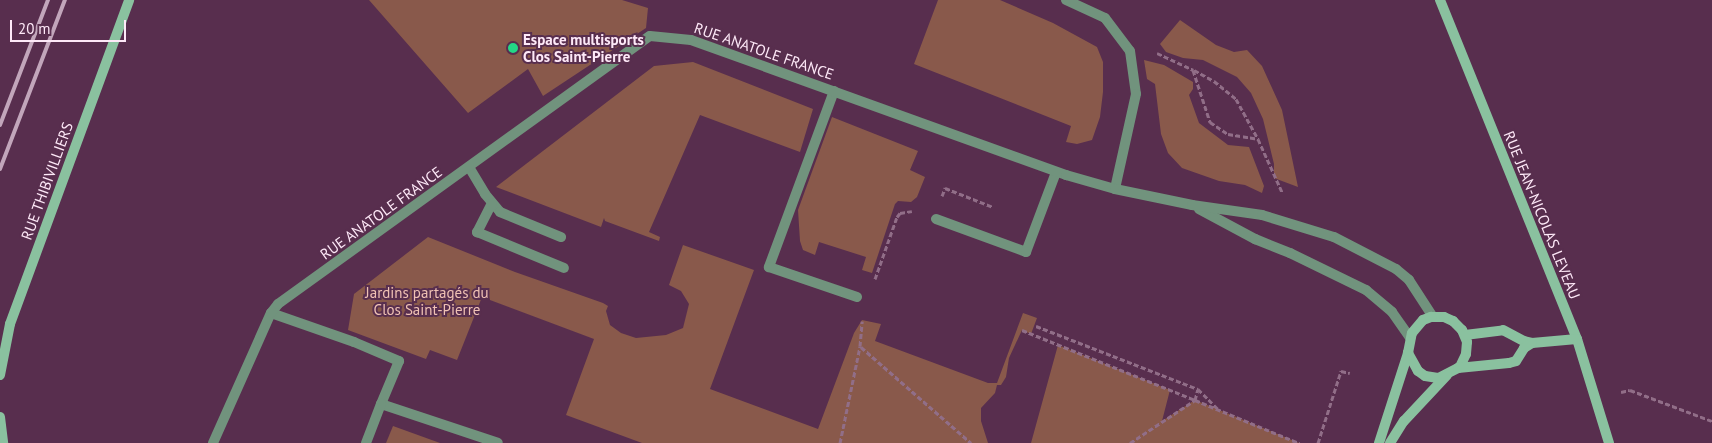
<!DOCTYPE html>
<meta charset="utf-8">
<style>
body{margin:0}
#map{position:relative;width:1712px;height:443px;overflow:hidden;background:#582e4e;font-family:"PT Sans",sans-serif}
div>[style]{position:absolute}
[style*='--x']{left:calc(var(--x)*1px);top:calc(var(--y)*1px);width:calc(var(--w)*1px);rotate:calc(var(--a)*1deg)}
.green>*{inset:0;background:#89594b}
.path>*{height:3px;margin-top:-1.5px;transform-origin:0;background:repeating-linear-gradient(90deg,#916e88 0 5px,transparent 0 7.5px)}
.lane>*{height:10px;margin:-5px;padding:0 5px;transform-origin:5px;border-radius:5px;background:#71937d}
.street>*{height:10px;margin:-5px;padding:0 5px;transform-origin:5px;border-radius:5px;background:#71937d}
.secondary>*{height:10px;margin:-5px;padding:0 5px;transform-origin:5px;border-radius:5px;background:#8ac19f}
.rail>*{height:4px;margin:-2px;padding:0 2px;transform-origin:2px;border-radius:2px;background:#c2a6bb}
.dots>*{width:14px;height:14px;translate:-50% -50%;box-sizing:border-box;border:2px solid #582e4e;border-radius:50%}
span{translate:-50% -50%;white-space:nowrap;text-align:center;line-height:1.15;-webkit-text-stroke:4px #582e4e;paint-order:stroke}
.poi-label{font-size:15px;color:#fee9f8;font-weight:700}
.left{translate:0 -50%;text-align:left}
.street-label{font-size:15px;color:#fee9f8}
.park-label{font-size:15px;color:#f0c2b4}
.scale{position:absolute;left:10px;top:20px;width:116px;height:22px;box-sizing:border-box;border:2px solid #fee9f8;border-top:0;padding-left:6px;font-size:15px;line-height:18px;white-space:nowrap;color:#fee9f8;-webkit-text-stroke:4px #582e4e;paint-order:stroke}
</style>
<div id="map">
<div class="green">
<div style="clip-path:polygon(369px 0,622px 0,648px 8px,646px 28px,543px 96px,528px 69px,468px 113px)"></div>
<div style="clip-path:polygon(938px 0,1000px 0,1053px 23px,1097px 47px,1103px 62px,1103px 92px,1100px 117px,1092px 140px,1077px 144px,1066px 142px,1071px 126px,914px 64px)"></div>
<div style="clip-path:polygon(1180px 20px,1216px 45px,1234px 52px,1247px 50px,1262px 66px,1282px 110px,1298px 187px,1274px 178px,1274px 164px,1263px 119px,1251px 93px,1237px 77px,1203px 60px,1183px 58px,1166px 52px,1160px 44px)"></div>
<div style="clip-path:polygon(1144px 60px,1164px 65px,1193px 82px,1193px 89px,1189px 95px,1199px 123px,1228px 145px,1249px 147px,1264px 186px,1262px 193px,1245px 185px,1219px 181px,1182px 168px,1168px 153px,1161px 134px,1155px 84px,1147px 79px)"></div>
<div style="clip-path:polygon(693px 62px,813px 109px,800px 152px,700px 115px,649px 232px,660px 237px,659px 241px,605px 221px,604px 218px,601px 227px,496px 187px,654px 66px)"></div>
<div style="clip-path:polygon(832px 117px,918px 151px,910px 170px,925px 177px,917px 197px,911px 202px,898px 201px,895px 204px,872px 273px,862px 270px,866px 257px,819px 242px,815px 255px,803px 250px,800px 241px,798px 210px)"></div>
<div style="clip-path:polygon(428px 237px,515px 272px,603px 303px,608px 306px,606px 311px,610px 325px,621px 333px,636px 338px,666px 335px,683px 328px,689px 304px,681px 291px,669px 285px,683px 245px,754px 270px,710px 389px,818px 429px,854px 333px,862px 320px,881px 324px,875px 341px,988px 383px,997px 383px,1023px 313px,1037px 318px,1031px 334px,1022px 330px,1009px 358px,1006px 377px,1001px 385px,997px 385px,995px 393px,981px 408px,981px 421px,988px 443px,642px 443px,566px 415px,594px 339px,482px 297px,457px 360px,430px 350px,426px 359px,348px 330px,354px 294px)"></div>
<div style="clip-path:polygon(1058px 345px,1170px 390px,1162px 421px,1195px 400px,1299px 443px,1031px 443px)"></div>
<div style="clip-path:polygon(393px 426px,440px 443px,386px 443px)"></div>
</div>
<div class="path">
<div style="--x:1157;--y:53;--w:40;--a:25"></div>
<div style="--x:1193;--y:70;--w:55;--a:71.9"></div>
<div style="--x:1210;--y:122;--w:22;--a:34"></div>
<div style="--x:1228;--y:134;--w:30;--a:9"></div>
<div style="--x:1258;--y:139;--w:58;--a:65.6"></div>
<div style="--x:1194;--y:70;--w:23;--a:29"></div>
<div style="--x:1214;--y:81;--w:28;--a:39"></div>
<div style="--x:1236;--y:99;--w:46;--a:61.2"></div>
<div style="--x:942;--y:196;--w:9;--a:-69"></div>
<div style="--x:945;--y:188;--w:52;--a:21.6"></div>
<div style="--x:875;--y:279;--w:66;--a:-70.5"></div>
<div style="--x:897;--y:217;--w:5;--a:-53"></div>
<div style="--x:900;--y:213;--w:12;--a:-9"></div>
<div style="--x:1036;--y:326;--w:174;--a:21.3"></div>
<div style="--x:1198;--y:389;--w:30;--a:45"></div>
<div style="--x:1022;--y:330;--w:187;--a:22"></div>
<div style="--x:1195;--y:400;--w:11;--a:-75"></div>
<div style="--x:861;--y:347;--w:146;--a:41.1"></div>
<div style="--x:1621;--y:392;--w:9;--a:-13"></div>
<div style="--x:1630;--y:390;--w:88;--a:20.7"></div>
<div style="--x:840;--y:443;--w:99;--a:-78.3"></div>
<div style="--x:860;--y:346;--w:25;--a:-85"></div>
<div style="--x:1130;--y:443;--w:78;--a:-33.5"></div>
<div style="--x:1195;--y:400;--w:113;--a:22.5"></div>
<div style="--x:1318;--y:443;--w:76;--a:-72.3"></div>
<div style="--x:1341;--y:371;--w:9;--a:13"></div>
</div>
<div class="lane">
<div style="--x:834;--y:91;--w:188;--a:110.3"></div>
<div style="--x:769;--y:267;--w:93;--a:18.8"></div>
<div style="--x:469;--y:167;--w:31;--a:59"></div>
<div style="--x:485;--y:194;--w:23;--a:50"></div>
<div style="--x:500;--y:212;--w:66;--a:22.3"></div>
<div style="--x:492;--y:203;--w:33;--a:117"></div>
<div style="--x:477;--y:232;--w:94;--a:22.5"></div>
<div style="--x:936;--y:219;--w:96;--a:20.1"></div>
<div style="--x:1026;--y:252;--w:85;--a:-69.4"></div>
<div style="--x:271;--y:313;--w:88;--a:19.3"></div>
<div style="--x:354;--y:342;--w:49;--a:22.9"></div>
<div style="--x:399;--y:361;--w:47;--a:112.7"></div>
<div style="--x:381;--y:404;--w:123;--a:18.4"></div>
<div style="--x:366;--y:443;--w:42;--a:-69"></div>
</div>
<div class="street">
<div style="--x:1066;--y:0;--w:43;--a:24.8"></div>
<div style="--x:1105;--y:18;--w:41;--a:52.9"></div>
<div style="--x:1130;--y:51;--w:43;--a:82.1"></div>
<div style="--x:1136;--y:94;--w:97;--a:102.5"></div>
<div style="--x:1199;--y:209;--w:64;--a:28.2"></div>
<div style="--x:1255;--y:239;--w:38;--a:22"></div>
<div style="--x:1290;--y:253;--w:85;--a:26"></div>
<div style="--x:1366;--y:290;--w:34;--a:40"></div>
<div style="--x:1392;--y:312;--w:32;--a:55"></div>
<div style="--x:213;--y:443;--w:142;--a:-66"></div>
<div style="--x:271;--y:313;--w:11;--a:-52"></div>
<div style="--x:278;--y:304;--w:458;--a:-35.8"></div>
<div style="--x:650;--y:36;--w:41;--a:5.6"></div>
<div style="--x:691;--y:40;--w:399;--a:19.8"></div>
<div style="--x:1066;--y:175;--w:51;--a:15.9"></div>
<div style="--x:1115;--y:189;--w:79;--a:11.7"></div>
<div style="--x:1192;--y:205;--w:71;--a:8.1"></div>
<div style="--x:1262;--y:215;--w:75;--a:17"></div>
<div style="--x:1334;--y:237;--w:70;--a:27.3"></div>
<div style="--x:1396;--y:269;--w:17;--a:40"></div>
<div style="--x:1409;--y:280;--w:44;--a:57"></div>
</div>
<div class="secondary">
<div style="--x:1440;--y:0;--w:366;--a:68"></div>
<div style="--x:1577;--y:339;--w:109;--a:72.9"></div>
<div style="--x:1431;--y:317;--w:13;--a:0"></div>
<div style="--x:1444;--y:317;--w:10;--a:24"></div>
<div style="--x:1453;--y:321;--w:13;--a:45"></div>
<div style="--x:1462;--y:330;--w:13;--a:67"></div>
<div style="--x:1467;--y:342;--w:12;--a:95"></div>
<div style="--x:1466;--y:354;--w:14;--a:115"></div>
<div style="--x:1460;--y:367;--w:25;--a:153"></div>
<div style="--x:1438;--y:378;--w:13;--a:-171"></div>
<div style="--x:1425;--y:376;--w:9;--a:-144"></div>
<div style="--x:1418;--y:371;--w:21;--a:-119"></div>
<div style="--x:1408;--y:353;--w:20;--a:-79"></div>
<div style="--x:1412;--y:333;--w:17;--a:-50"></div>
<div style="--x:1423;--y:320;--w:9;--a:-21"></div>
<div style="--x:1465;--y:335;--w:38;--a:-7"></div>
<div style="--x:1503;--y:330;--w:24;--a:28"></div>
<div style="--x:1524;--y:341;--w:8;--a:14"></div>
<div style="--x:1532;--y:343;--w:45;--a:-5.1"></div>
<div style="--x:1458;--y:368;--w:51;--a:-5.6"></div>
<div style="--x:1509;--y:363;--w:7;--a:-16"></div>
<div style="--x:1516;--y:361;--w:15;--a:-58"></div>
<div style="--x:1524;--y:348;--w:9;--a:-32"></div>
<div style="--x:0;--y:375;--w:52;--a:-78.9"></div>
<div style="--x:10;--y:324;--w:345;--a:-69.8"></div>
<div style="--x:0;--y:417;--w:26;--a:83"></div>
<div style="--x:1379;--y:443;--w:95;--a:-72.1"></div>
<div style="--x:1390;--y:443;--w:26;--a:-58"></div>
<div style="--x:1404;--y:421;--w:63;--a:-46.9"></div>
</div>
<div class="rail">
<div style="--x:0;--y:125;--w:134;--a:-69"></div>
<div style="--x:0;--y:169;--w:181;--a:-69"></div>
</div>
<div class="dots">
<div style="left:513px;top:48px;background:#24d886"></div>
</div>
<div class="poi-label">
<span class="left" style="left:523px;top:48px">Espace multisports<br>Clos Saint-Pierre</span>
</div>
<div class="street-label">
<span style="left:764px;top:51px;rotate:19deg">RUE ANATOLE FRANCE</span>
<span style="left:47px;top:181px;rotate:-70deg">RUE THIBIVILLIERS</span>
<span style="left:381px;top:213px;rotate:-36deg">RUE ANATOLE FRANCE</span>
<span style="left:1542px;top:215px;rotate:68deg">RUE JEAN-NICOLAS LEVEAU</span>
</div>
<div class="park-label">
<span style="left:427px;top:301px">Jardins partagés du<br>Clos Saint-Pierre</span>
</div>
<div class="scale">20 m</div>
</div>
